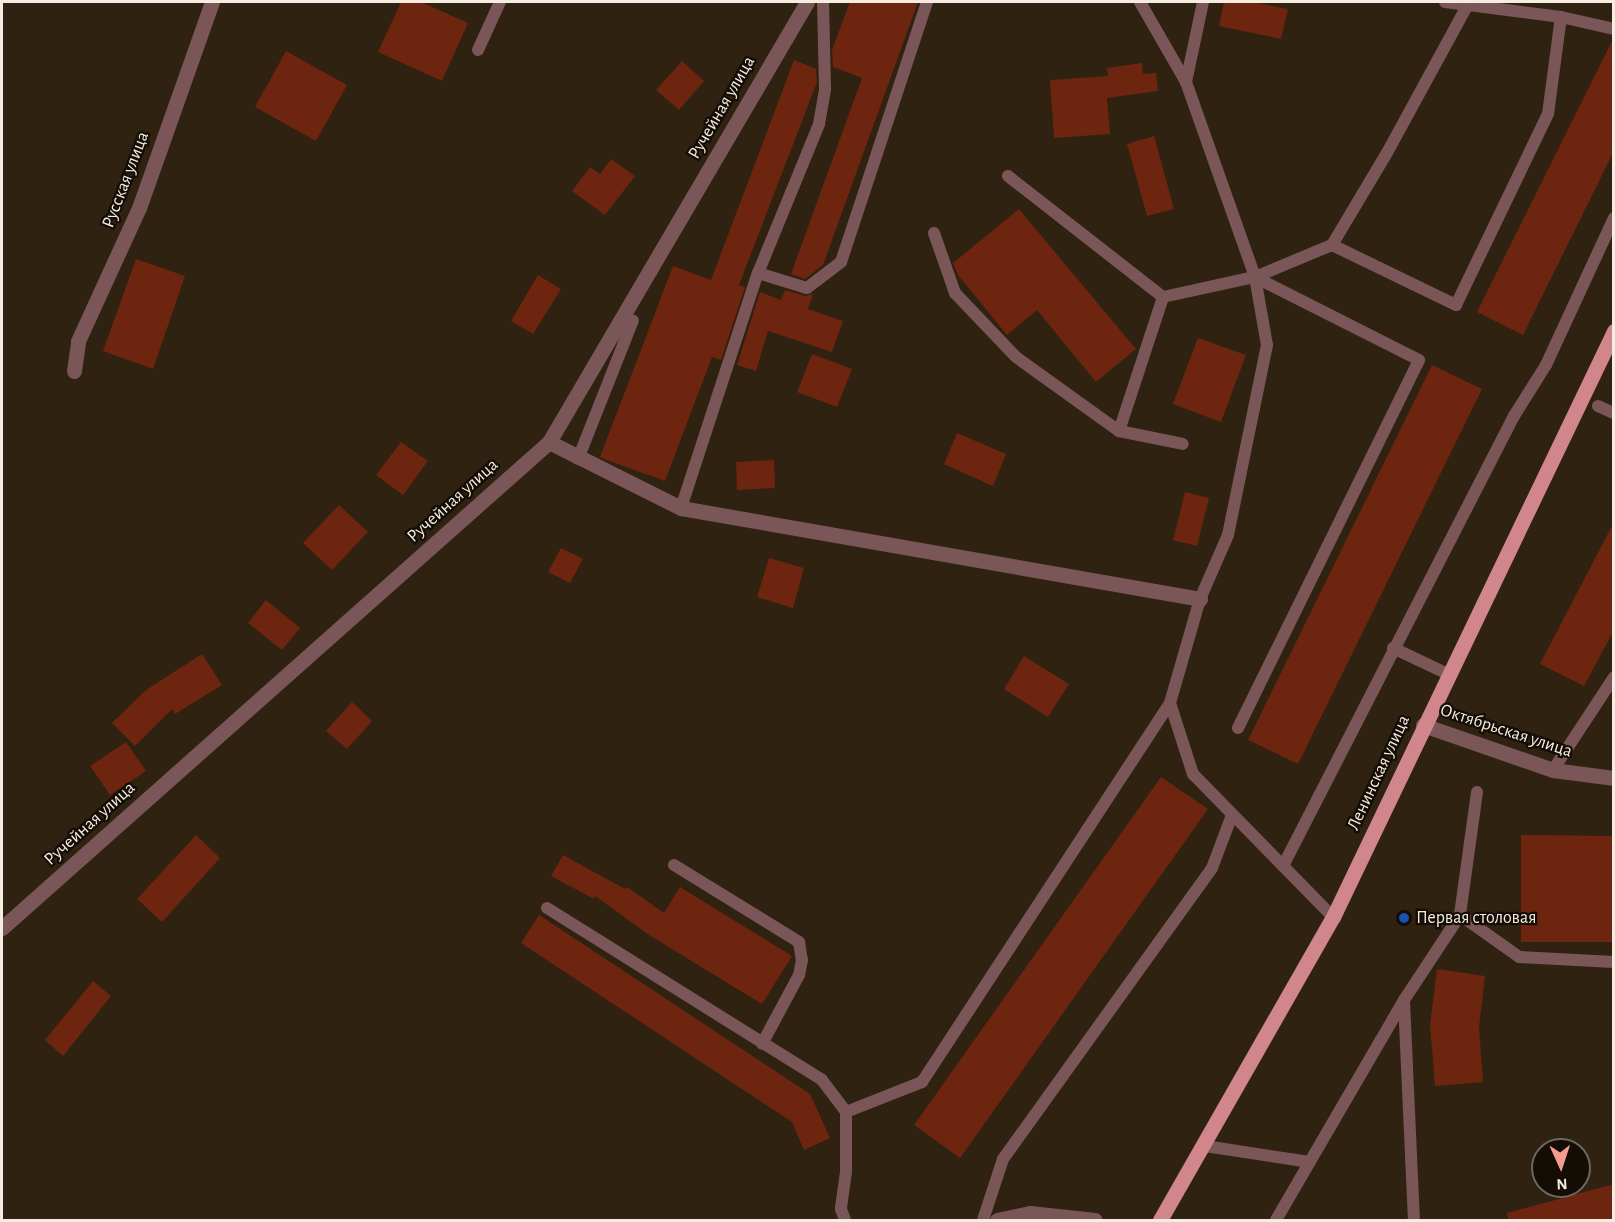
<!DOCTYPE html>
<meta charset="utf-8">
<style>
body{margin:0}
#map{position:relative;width:1615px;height:1222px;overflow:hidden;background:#2f2211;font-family:"Alegreya Sans",sans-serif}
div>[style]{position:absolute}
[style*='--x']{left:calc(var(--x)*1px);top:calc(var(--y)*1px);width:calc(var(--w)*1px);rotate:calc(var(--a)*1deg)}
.building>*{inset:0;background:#6d250f}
.service>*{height:12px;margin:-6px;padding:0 6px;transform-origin:6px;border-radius:6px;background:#7a5658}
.minor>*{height:15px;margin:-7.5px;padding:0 7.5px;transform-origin:7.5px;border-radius:7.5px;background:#7a5658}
.primary>*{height:15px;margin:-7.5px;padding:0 7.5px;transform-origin:7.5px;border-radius:7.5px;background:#d0868b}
.dots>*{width:16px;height:16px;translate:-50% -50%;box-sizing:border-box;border:3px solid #130d06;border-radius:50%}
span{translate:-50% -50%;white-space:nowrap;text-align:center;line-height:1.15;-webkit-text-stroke:4.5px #130d06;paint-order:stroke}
.street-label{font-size:18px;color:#f6ede2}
.poi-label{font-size:18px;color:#f6ede2}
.left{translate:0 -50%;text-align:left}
.frame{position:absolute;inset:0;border:3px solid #f6ede2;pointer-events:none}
.north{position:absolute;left:1531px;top:1138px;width:60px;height:60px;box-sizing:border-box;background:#130d06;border:2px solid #6e675e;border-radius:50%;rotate:177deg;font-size:16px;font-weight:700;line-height:24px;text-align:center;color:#f6ede2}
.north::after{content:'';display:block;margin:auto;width:21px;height:27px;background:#f59c91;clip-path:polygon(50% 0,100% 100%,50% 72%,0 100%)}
</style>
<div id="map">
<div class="building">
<div style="clip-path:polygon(401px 2px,421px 2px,468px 23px,442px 81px,378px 52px)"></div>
<div style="clip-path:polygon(850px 2px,918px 2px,823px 265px,805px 279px,791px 274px,862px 78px,833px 67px,832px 50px)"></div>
<div style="clip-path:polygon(1224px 2px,1254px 2px,1288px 9px,1281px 39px,1219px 26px)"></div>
<div style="clip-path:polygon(1614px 37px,1614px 151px,1523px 335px,1477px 312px)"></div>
<div style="clip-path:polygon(286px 51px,347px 85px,316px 141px,255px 107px)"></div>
<div style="clip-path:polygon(794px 60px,816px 69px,817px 82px,739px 285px,745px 287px,721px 360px,712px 357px,665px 481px,604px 459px,600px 457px,673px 266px,711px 280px)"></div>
<div style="clip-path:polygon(682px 61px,704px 81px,679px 110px,656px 90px)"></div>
<div style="clip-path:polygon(1142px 63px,1143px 74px,1156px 73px,1158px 91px,1107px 98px,1110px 134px,1054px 138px,1050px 80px,1108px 76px,1107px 68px)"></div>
<div style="clip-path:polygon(1154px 136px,1174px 209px,1147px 216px,1127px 144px)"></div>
<div style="clip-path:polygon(611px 159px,635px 176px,605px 215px,572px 191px,590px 167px,600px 174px)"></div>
<div style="clip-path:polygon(1019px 209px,1136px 349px,1096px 382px,1037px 310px,1007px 335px,958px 275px,953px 263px)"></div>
<div style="clip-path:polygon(136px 259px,185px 276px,153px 369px,103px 351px)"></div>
<div style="clip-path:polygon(538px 275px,561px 289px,533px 334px,511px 321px)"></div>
<div style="clip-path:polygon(785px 290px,805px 296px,813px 294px,808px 309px,843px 321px,832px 352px,768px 331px,756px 371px,737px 365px,760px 292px,781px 300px)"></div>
<div style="clip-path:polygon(1198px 338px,1246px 355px,1221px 422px,1173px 404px)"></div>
<div style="clip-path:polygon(812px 354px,852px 369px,837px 407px,797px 392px)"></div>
<div style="clip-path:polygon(1432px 365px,1482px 389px,1298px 764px,1248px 740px)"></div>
<div style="clip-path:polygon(957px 433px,1006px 454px,993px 486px,944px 464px)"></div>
<div style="clip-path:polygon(401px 442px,428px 461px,403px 495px,376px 475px)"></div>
<div style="clip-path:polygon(774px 460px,775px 488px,737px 490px,736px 462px)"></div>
<div style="clip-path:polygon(1185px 492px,1209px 498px,1197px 546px,1173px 540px)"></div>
<div style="clip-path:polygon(339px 505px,368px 532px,332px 570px,303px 543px)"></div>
<div style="clip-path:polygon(1614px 522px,1614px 630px,1584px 686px,1540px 664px)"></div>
<div style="clip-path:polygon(561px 548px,583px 559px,570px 583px,548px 572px)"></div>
<div style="clip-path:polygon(769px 558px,804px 568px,793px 608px,757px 597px)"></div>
<div style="clip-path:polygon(266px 600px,300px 628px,282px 650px,248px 623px)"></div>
<div style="clip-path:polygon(202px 654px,222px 685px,175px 714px,172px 709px,135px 746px,112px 723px,146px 690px)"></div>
<div style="clip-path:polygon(1024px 656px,1069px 684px,1048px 717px,1004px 689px)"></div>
<div style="clip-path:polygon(352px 702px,372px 721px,347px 749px,326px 731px)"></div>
<div style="clip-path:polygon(126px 742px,146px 771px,110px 795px,90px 766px)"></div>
<div style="clip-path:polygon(1161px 777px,1208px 809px,960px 1158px,914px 1125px)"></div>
<div style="clip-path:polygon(196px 835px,220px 858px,162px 922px,137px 899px)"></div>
<div style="clip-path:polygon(1521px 835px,1614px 836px,1614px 942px,1521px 942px)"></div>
<div style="clip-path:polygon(563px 855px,625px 889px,627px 887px,664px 913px,680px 887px,792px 956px,762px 1004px,649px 935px,595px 896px,594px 899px,551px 876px)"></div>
<div style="clip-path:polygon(539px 915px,810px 1094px,830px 1138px,804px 1150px,792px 1122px,521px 943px)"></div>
<div style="clip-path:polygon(1437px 969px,1485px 976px,1479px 1027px,1483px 1082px,1435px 1086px,1430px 1024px)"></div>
<div style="clip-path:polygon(93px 981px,111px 996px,63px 1056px,45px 1040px)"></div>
<div style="clip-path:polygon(1614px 1184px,1614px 1221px,1508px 1221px,1507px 1213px)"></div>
</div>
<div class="service">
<div style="--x:1140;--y:2;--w:92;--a:60.1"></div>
<div style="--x:1203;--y:2;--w:82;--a:102"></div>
<div style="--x:1186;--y:82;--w:207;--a:70.5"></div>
<div style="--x:1255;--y:277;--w:69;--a:80"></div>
<div style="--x:1267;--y:345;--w:194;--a:101.6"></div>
<div style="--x:1228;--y:535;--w:70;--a:113.6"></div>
<div style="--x:1200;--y:599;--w:108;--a:106.1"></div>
<div style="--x:1170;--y:703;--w:75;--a:72.1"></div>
<div style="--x:1193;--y:774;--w:200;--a:45.6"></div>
<div style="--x:1445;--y:2;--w:117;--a:7.4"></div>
<div style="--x:1561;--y:17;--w:54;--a:12.8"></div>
<div style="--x:478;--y:50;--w:53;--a:-65.4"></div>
<div style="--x:1008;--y:176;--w:197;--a:38"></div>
<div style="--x:1163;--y:297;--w:94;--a:-12.3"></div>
<div style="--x:1255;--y:277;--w:83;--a:-22.6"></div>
<div style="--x:1332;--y:245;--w:109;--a:-59.2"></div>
<div style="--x:1388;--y:151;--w:165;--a:-61.4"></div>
<div style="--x:934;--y:233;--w:64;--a:70.7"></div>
<div style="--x:955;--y:293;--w:88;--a:46.4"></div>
<div style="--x:1016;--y:357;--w:127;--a:35.7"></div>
<div style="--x:1119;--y:431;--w:65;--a:11.5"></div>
<div style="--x:1332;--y:245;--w:138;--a:25.8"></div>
<div style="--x:1456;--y:305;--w:212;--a:-64.3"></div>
<div style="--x:1548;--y:114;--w:98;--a:-82.4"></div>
<div style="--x:758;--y:273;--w:51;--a:17"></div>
<div style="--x:807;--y:288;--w:43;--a:-37.4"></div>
<div style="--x:841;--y:262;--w:274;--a:-71.7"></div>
<div style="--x:1598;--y:406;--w:17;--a:24"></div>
<div style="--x:1119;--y:431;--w:141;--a:-71.8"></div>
<div style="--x:578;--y:459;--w:149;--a:-68.4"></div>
<div style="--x:681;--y:508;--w:247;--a:-71.9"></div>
<div style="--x:758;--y:273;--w:161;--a:-67.7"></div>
<div style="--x:819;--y:124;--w:36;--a:-80"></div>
<div style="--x:825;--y:89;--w:87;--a:-91.3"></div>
<div style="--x:1393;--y:648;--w:61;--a:25.3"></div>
<div style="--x:1238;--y:728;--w:410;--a:-63.8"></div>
<div style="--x:1419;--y:360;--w:184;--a:-153.2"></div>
<div style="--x:1553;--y:770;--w:111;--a:-56.7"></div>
<div style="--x:1477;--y:792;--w:124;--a:97.9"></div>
<div style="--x:1460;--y:915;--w:72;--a:35.4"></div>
<div style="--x:1519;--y:957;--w:95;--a:3"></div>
<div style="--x:674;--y:865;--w:147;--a:31.6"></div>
<div style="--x:799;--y:942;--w:18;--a:81"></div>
<div style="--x:802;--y:960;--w:15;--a:101"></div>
<div style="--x:799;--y:975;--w:78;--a:118.2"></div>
<div style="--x:1283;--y:866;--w:506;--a:-62.83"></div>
<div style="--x:1514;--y:416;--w:60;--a:-57.9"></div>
<div style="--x:1546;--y:365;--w:162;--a:-65.2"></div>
<div style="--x:547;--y:908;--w:324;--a:32"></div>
<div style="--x:822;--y:1080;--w:40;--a:53"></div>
<div style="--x:846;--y:1112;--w:60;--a:90"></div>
<div style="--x:846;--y:1172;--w:37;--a:98"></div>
<div style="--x:841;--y:1209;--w:12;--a:70"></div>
<div style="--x:1404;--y:1001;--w:219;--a:87.4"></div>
<div style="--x:846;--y:1112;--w:82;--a:-21.5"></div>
<div style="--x:922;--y:1082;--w:453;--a:-56.8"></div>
<div style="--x:1205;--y:1146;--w:106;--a:8.7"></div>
<div style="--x:983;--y:1220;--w:64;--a:-71.8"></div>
<div style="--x:1003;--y:1159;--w:358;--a:-54.3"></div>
<div style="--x:1212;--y:868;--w:57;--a:-69.3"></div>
<div style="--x:1276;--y:1220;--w:255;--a:-59.8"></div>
<div style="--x:1404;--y:1000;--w:102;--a:-56.6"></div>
</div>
<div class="minor">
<div style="--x:74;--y:371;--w:30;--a:-82"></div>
<div style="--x:78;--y:341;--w:146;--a:-65.4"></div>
<div style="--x:139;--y:208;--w:219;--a:-70.5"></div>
<div style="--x:549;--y:442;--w:148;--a:26.6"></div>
<div style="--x:681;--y:508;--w:527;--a:9.94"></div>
<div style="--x:1423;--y:725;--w:138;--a:19.1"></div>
<div style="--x:1553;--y:770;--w:62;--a:7.5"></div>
<div style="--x:2;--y:928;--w:732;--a:-41.62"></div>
<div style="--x:549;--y:442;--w:510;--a:-59.61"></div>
<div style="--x:997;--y:1220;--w:34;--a:-12"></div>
<div style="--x:1030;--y:1213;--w:65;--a:6.1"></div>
</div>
<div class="primary">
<div style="--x:1160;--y:1220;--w:349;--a:-60.3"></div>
<div style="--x:1333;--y:917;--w:650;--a:-64.38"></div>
</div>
<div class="dots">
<div style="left:1404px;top:918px;background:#1a4fb4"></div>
</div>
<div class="street-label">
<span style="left:722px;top:108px;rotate:-60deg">Ручейная улица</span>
<span style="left:126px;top:180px;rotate:-69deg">Русская улица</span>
<span style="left:453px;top:501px;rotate:-42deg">Ручейная улица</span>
<span style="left:1506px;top:731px;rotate:18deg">Октябрьская улица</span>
<span style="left:1379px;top:773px;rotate:-65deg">Ленинская улица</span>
<span style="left:90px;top:824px;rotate:-42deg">Ручейная улица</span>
</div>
<div class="poi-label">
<span class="left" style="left:1416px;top:918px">Первая столовая</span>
</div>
<div class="frame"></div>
<div class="north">N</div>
</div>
